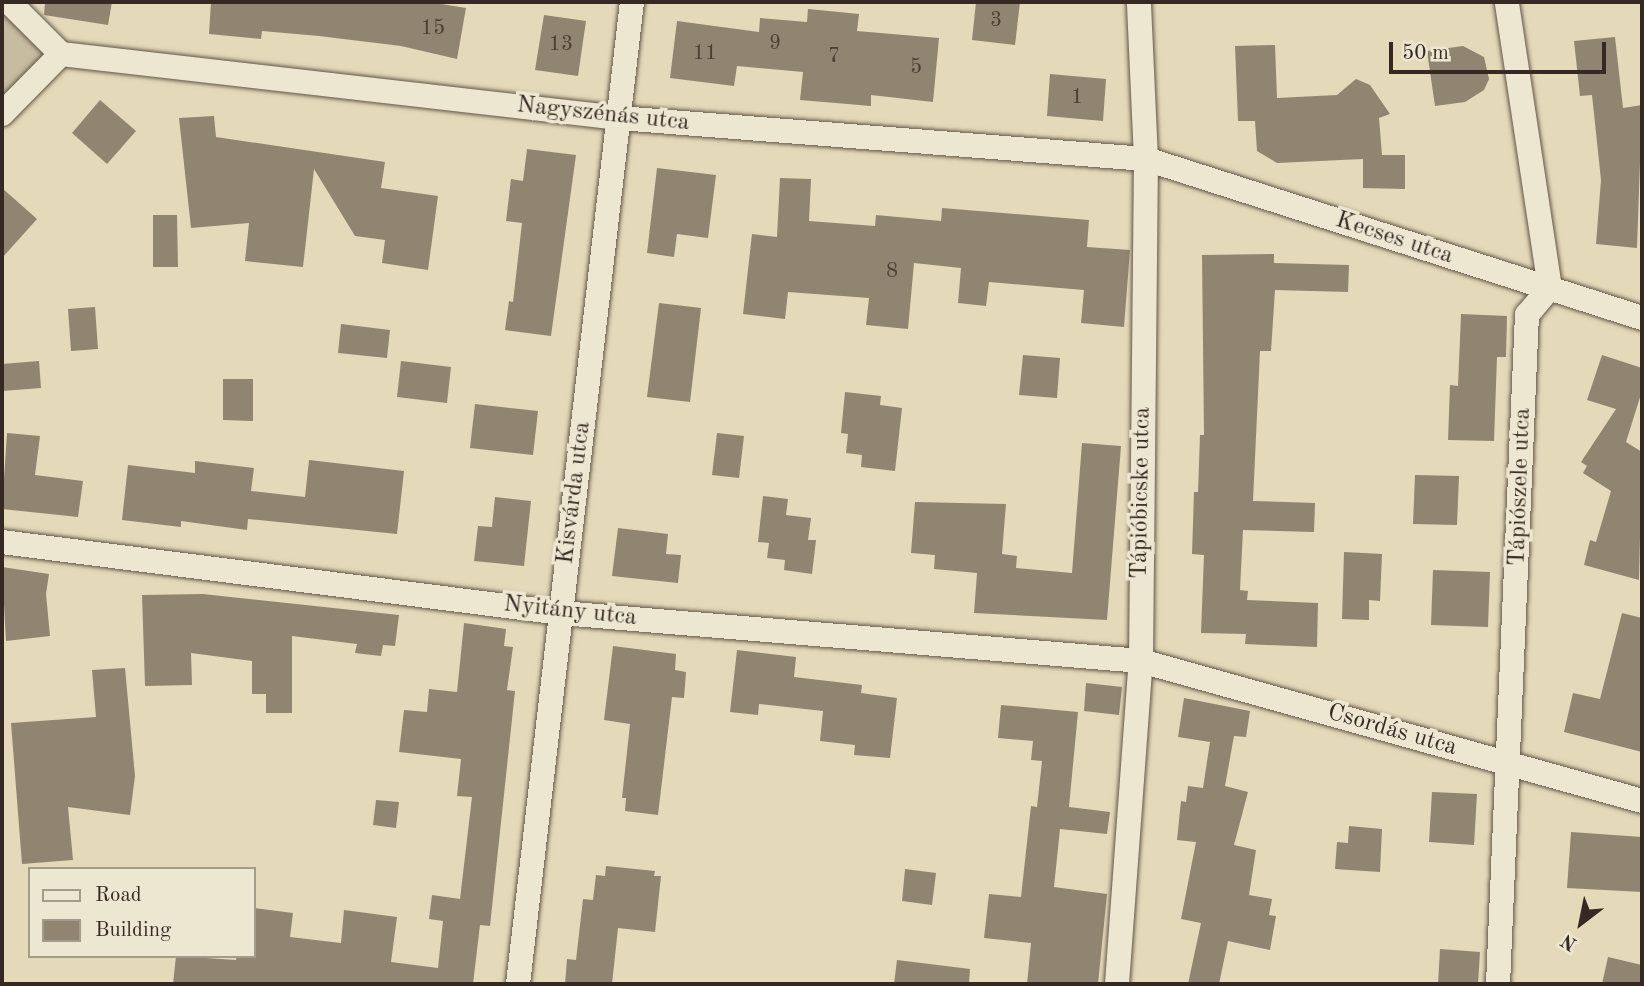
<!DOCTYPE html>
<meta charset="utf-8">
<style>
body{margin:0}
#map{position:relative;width:1644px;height:986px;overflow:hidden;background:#e4dab9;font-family:"Old Standard TT",serif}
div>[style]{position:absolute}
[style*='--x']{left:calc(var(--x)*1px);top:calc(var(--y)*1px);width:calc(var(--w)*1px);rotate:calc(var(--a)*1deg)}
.green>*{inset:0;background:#c6bca0}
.building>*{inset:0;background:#908571}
.roads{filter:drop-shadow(0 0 2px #625548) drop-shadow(0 0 2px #625548)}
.street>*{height:24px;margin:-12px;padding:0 12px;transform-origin:12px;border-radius:12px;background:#ede7d2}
span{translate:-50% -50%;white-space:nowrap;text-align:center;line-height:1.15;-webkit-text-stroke:7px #ede7d2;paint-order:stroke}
.number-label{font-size:21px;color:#4c4036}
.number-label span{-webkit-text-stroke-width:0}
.street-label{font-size:24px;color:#362923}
.frame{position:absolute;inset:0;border:4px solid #362923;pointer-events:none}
.legend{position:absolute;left:28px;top:867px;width:228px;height:91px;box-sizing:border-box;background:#ede7d2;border:2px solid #a49b8c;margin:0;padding:9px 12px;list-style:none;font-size:21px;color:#362923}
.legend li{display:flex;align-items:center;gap:14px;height:35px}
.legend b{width:35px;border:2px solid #a49b8c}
.north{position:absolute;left:1546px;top:888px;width:70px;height:70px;-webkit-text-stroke:5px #ede7d2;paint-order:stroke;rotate:212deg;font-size:19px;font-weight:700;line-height:28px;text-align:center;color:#362923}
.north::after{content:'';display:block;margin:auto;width:24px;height:32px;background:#362923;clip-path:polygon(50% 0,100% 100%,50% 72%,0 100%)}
.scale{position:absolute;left:1389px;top:42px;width:217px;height:32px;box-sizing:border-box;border:4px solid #362923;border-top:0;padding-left:9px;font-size:21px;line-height:24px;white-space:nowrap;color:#362923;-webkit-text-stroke:5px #ede7d2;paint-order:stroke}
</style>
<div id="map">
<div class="green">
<div style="clip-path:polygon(2px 2px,61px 54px,2px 114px)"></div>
</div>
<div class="building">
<div style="clip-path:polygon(45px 2px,112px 2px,108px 25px,44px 15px)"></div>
<div style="clip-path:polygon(211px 2px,429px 2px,466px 8px,457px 59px,401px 46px,319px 36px,262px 31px,261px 39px,209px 34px)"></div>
<div style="clip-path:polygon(976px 2px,1020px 2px,1015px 45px,972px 40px)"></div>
<div style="clip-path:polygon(808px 9px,859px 14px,857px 31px,939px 38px,933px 102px,871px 95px,871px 106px,800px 100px,803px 72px,737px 66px,734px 86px,670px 78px,677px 21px,759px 32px,760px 18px,807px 22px)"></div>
<div style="clip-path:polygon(544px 15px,586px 21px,578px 76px,535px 70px)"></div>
<div style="clip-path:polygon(1615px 37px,1623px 108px,1642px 105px,1637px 248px,1596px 244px,1601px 180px,1592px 95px,1580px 96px,1574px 41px)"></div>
<div style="clip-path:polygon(1275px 45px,1277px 98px,1337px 95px,1356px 79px,1370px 85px,1390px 114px,1379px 118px,1382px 155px,1405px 155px,1405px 189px,1363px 188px,1363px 159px,1277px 163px,1257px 151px,1255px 121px,1238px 121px,1235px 46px)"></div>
<div style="clip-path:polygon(1463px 46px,1484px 57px,1489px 79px,1484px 90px,1465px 102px,1435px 106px,1427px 51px)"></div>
<div style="clip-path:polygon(1050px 74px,1106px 79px,1103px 121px,1047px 116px)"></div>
<div style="clip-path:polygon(100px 100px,136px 131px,107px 164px,72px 133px)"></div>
<div style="clip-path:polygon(214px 116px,216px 137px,385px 162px,381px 188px,438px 196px,428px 270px,382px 263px,385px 240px,355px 236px,314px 169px,303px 267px,245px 261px,249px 223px,191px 228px,179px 118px)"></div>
<div style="clip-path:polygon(527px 149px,576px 155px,551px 336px,505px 330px,509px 301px,513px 302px,522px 223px,506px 221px,511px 179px,523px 181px)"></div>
<div style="clip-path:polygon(657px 168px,716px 175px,708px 238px,677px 234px,674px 257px,647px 253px)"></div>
<div style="clip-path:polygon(780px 178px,811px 179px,809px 221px,875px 226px,876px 215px,941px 221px,942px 208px,1089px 220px,1087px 247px,1130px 250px,1124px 327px,1081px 323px,1084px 290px,989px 282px,986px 306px,958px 303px,961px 268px,914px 263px,908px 329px,866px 325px,869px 298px,788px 292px,785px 319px,743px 314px,752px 234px,777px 237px)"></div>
<div style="clip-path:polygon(2px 188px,37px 219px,2px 258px)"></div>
<div style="clip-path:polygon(153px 215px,177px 215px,178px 267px,153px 267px)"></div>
<div style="clip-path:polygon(1274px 254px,1274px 263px,1349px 265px,1348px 292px,1275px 290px,1271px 351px,1260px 351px,1253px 501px,1315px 503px,1314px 532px,1243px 530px,1240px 590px,1248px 591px,1247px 600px,1318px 603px,1317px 647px,1245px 644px,1246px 634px,1201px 633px,1204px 555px,1192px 554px,1194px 492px,1198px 492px,1200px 435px,1204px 435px,1202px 255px)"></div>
<div style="clip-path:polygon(659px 303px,701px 308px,690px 402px,647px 397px)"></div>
<div style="clip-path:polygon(95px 307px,98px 349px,71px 351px,68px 309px)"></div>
<div style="clip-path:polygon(1461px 314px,1507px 316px,1506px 357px,1497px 357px,1494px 441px,1448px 440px,1450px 385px,1458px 386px)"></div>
<div style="clip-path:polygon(341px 324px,390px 330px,387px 358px,338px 353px)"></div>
<div style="clip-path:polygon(1023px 355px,1060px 358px,1057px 398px,1019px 395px)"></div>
<div style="clip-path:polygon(1602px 355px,1642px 368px,1642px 391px,1626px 442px,1642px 452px,1639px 580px,1584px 565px,1590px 540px,1596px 542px,1611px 491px,1583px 473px,1587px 466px,1581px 462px,1616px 409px,1587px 400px)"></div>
<div style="clip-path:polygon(39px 361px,41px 388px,2px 391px,2px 364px)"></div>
<div style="clip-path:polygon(401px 361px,451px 367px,447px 403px,397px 397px)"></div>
<div style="clip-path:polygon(223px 379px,253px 379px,253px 421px,223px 420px)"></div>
<div style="clip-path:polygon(845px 392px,881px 396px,880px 405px,902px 408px,895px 471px,861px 467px,862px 455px,846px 453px,848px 434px,841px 433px)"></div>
<div style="clip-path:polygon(475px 404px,538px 411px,533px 455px,470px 448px)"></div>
<div style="clip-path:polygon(7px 433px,40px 436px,35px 475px,83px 481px,78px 517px,2px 509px)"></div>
<div style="clip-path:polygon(717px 433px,744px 436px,739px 478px,712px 475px)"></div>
<div style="clip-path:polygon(1082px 443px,1121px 446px,1107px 620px,974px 613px,977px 573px,934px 569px,935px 555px,911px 553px,915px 502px,1006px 504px,1002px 554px,1017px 556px,1016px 568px,1072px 573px)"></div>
<div style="clip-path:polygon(309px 460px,404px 471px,397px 534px,248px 519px,247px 530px,181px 521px,181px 527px,122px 520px,128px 465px,195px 473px,195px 461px,254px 468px,251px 491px,305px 497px)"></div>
<div style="clip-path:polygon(1415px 475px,1459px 476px,1457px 525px,1413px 524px)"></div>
<div style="clip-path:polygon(763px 496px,788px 499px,786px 515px,811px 518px,808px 540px,816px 540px,812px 574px,784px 570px,785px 560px,767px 558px,769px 543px,758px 542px)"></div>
<div style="clip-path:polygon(495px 497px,531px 501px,524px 566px,474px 561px,478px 526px,492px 527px)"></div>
<div style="clip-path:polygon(618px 528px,668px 534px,666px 554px,681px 555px,678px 583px,612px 576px)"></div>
<div style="clip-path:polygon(1344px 552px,1382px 554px,1380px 601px,1369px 600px,1369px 620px,1342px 619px)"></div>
<div style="clip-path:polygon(2px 567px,49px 574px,46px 594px,50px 636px,6px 641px)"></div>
<div style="clip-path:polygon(1433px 570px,1490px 572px,1488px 627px,1431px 625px)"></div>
<div style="clip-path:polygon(203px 594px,399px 615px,395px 646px,383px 645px,381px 656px,355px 653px,357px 644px,292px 636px,292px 713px,266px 713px,266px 694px,252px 694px,252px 661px,191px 653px,192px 685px,145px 686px,142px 595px)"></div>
<div style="clip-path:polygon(1622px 613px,1642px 618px,1642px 752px,1564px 732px,1573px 693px,1600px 699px)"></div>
<div style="clip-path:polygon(464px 623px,506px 629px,504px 646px,513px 647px,507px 690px,515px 691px,490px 926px,480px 925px,473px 984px,173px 984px,176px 956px,236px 960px,237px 956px,254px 956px,254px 908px,293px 913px,290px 937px,341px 943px,344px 910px,397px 917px,391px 962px,438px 968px,443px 921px,429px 919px,432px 895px,460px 899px,472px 797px,457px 796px,461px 759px,399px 752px,404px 710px,427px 712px,429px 689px,457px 692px)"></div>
<div style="clip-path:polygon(613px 646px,676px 654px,675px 670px,686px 672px,684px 698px,672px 697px,658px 815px,625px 811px,626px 798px,622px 798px,630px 724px,604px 720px)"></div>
<div style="clip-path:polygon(737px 650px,796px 657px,794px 677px,862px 685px,861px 693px,897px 698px,890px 758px,854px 755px,855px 745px,820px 741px,823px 711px,759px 704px,758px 715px,730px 712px)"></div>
<div style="clip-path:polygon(125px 668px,135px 776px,130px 815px,68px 807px,73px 860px,22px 864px,11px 723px,96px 717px,92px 670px)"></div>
<div style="clip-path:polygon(1086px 683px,1122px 687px,1119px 715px,1084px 711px)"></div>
<div style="clip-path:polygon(1184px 698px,1250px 711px,1246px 737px,1234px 736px,1225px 786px,1248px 792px,1234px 845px,1256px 850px,1249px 895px,1272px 899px,1269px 915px,1276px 916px,1270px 950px,1228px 941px,1219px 984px,1188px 984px,1201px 923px,1181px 919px,1196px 842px,1177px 840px,1181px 801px,1186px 802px,1188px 786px,1203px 788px,1210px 742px,1178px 737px)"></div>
<div style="clip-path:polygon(1001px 705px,1078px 712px,1069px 807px,1110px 812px,1107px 834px,1060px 829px,1054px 887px,1107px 894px,1098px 984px,1027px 984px,1031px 943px,984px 938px,989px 894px,1021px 897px,1031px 806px,1037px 807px,1042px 761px,1031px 760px,1033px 741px,998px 738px)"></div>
<div style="clip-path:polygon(1432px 792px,1477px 794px,1474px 845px,1429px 842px)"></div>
<div style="clip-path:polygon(376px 800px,399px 802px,396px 828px,373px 825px)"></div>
<div style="clip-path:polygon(1349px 826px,1382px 829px,1380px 872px,1335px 869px,1337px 842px,1348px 843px)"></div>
<div style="clip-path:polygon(1571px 832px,1642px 837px,1642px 892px,1567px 888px)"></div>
<div style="clip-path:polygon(606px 866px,655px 871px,654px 876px,661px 876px,655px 932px,618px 928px,612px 984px,565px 984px,567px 959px,576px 960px,583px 899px,593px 900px,596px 875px,605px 876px)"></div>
<div style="clip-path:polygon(905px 869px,936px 873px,932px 905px,902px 901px)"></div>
<div style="clip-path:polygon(1440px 949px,1480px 952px,1478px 984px,1438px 984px)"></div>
<div style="clip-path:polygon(1608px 957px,1642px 965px,1642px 984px,1602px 984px)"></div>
<div style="clip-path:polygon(897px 960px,970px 969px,969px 984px,894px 984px)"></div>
</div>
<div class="roads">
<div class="street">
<div style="--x:61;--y:54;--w:562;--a:6.54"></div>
<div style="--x:619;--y:118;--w:529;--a:4.45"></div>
<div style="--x:1146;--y:159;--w:521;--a:17.77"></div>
<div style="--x:2;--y:114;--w:84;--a:-45.5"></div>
<div style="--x:61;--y:54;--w:74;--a:-135"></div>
<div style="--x:2;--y:542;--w:563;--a:7.24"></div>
<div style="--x:561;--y:613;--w:582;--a:4.73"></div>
<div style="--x:1141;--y:661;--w:520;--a:15.61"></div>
<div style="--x:518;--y:984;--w:989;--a:-83.38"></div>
<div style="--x:1117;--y:984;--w:324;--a:-85.8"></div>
<div style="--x:1141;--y:661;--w:502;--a:-89.43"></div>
<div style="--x:1146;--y:159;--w:157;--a:-92.6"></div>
<div style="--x:1498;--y:984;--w:670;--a:-87.52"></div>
<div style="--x:1527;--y:315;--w:35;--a:-50"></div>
<div style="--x:1550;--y:288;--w:289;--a:-98.6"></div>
</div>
</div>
<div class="number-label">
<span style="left:996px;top:21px">3</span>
<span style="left:433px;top:29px">15</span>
<span style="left:775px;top:44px">9</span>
<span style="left:561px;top:45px">13</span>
<span style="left:705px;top:54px">11</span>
<span style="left:834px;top:57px">7</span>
<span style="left:916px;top:68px">5</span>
<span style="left:1077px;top:98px">1</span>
<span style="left:892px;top:272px">8</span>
</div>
<div class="street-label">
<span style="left:603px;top:115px;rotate:6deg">Nagyszénás utca</span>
<span style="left:1394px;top:239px;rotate:18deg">Kecses utca</span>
<span style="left:1521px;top:487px;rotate:-88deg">Tápiószele utca</span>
<span style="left:575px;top:493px;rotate:-83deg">Kisvárda utca</span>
<span style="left:1142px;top:493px;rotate:-89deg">Tápióbicske utca</span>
<span style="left:570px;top:612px;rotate:6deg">Nyitány utca</span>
<span style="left:1392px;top:731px;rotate:16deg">Csordás utca</span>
</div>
<div class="frame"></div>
<ul class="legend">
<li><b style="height:9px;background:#ede7d2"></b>Road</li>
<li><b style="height:19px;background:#908571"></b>Building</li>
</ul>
<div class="north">N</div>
<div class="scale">50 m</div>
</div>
